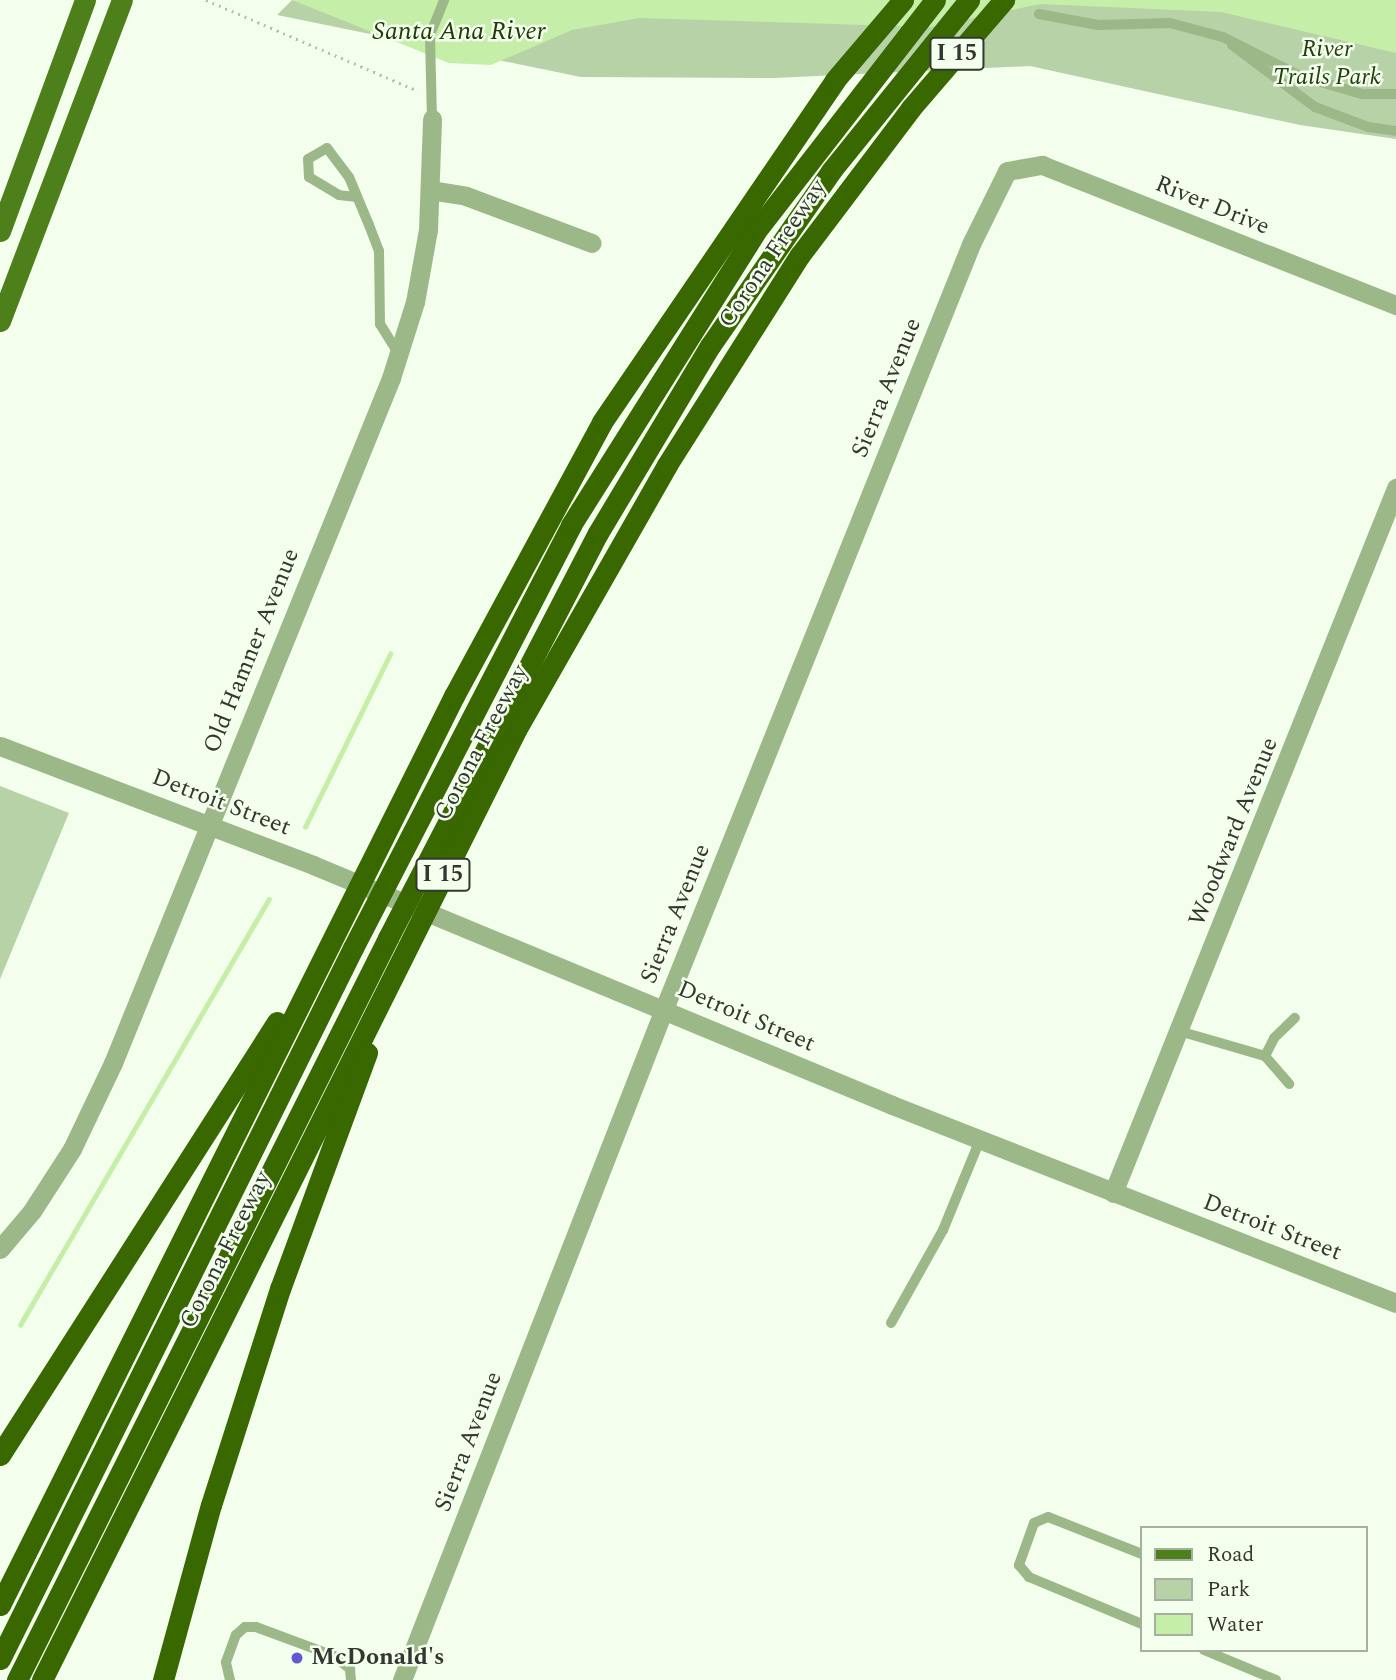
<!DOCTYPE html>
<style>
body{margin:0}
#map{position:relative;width:1396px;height:1680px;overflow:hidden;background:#f3feec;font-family:Spectral,serif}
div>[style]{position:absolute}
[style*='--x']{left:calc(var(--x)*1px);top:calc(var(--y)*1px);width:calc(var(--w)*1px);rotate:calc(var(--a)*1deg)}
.green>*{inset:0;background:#b7d2a6}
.water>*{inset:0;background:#c5efa8}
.stream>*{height:4.5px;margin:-2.25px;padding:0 2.25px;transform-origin:2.25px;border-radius:2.25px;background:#c5efa8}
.path>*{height:2.5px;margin-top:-1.25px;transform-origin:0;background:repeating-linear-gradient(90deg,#b5bfaf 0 2px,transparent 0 7px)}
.lane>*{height:10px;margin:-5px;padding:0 5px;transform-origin:5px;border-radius:5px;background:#9cb888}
.street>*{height:19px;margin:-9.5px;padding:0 9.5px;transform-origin:9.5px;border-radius:9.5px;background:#9cb888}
.primary>*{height:21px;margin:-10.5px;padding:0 10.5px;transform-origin:10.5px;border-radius:10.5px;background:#4d7f1a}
.highway>*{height:21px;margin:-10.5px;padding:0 10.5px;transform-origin:10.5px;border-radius:10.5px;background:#396700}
.dots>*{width:19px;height:19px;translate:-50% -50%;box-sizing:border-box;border:4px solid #f3feec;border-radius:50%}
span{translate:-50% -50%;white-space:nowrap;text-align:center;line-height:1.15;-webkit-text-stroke:5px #f3feec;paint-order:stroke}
.shield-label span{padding:2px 5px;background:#f3feec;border:2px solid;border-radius:5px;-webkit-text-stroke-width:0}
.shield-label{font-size:23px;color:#32382f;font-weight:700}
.park-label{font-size:24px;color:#253e0e;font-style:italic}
.street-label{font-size:24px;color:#32382f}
.poi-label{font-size:24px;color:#32382f;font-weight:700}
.left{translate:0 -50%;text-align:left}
.water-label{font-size:26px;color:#213a08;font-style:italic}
.legend{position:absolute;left:1140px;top:1526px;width:228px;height:126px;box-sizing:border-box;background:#f3feec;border:2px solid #a6afa0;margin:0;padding:9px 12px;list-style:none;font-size:21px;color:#32382f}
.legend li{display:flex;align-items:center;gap:14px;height:35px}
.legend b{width:35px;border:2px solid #a6afa0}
</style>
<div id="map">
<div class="green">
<div style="clip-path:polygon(292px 0,1396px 0,1396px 139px,1300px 125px,1030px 66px,774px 78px,581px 77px,277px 15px)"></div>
<div style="clip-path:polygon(0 786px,69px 813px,0 979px)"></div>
</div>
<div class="water">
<div style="clip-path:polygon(292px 0,1396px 0,1396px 53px,1221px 12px,1040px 4px,931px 27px,639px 18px,572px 30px,491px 65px,449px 63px)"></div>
</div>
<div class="stream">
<div style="--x:305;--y:827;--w:193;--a:-63.8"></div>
<div style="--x:20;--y:1325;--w:493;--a:-59.7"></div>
</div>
<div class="path">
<div style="--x:206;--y:0;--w:231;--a:23.2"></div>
</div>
<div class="lane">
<div style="--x:1039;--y:14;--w:60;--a:10.6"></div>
<div style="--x:1098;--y:25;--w:72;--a:-1.6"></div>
<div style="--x:1170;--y:23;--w:55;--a:14.8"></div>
<div style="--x:1223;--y:37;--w:86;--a:26.9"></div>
<div style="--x:1300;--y:76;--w:65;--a:16.2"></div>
<div style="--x:1362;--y:94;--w:34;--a:0"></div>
<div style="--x:1232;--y:45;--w:104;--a:36.8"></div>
<div style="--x:1315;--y:107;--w:57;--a:20.7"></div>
<div style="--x:1368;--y:127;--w:28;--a:8"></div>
<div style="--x:432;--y:119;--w:84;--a:-91.4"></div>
<div style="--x:430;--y:35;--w:38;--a:-68"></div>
<div style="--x:357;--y:197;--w:18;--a:-174"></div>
<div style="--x:339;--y:195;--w:35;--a:-149"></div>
<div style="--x:309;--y:177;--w:18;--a:-93"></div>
<div style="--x:308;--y:159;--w:22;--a:-30"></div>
<div style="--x:327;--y:148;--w:36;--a:53"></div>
<div style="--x:349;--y:177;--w:52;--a:67.4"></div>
<div style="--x:369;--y:225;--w:28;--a:69"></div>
<div style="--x:379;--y:251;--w:73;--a:89.2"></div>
<div style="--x:380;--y:324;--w:34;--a:58"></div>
<div style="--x:1179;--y:1031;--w:90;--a:16.2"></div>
<div style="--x:1265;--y:1056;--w:20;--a:-63"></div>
<div style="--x:1274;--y:1038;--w:29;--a:-44"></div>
<div style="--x:1265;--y:1056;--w:37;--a:49"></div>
<div style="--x:891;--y:1323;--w:107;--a:-60.8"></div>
<div style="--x:943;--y:1230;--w:97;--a:-67.7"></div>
<div style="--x:1142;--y:1554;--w:101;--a:-158.5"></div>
<div style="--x:1048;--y:1517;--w:15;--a:157"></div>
<div style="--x:1034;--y:1523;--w:45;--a:109.7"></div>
<div style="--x:1019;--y:1565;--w:16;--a:50"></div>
<div style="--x:1029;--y:1577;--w:122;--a:22.6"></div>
<div style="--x:1204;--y:1650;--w:78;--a:22.6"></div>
<div style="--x:230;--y:1680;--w:18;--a:-103"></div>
<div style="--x:226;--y:1662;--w:29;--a:-70"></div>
<div style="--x:236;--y:1635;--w:12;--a:-42"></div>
<div style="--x:245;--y:1627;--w:11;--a:0"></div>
<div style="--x:256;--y:1627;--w:83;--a:20.4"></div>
<div style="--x:334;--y:1656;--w:21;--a:39"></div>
<div style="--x:350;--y:1669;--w:11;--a:85"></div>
</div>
<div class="street">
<div style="--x:430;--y:190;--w:36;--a:9"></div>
<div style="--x:466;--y:196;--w:134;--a:20.5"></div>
<div style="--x:0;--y:746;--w:335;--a:20.8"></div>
<div style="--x:313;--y:865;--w:627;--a:22.51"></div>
<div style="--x:892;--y:1105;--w:541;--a:21.45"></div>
<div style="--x:1113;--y:1193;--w:760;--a:-68.13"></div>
<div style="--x:0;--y:1249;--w:50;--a:-49.9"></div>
<div style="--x:32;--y:1211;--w:74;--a:-57.2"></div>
<div style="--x:72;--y:1149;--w:95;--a:-64.5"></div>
<div style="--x:113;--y:1063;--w:739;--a:-67.91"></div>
<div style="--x:391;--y:378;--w:80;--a:-72.5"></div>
<div style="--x:415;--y:302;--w:73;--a:-79.8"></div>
<div style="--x:428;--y:230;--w:111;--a:-87.9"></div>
<div style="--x:402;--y:1680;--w:720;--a:-68.67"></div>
<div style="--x:664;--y:1009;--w:824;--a:-68.13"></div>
<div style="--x:971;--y:244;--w:81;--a:-63.7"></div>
<div style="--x:1007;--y:171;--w:36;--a:-10"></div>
<div style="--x:1042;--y:165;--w:381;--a:21.6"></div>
</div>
<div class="primary">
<div style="--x:0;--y:231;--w:246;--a:-69.8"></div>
<div style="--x:0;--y:321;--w:343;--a:-69.2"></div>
</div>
<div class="highway">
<div style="--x:0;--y:1455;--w:514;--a:-57.39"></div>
<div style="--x:0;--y:1605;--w:1016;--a:-63.46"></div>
<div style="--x:454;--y:696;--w:311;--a:-61.6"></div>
<div style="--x:602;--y:422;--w:414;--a:-55.7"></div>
<div style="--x:835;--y:80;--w:105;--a:-49.6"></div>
<div style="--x:0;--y:1659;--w:794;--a:-63.6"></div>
<div style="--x:353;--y:948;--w:476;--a:-62.7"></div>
<div style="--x:571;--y:525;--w:352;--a:-57.8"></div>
<div style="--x:759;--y:227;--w:287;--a:-52.2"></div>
<div style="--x:17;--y:1680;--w:830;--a:-63.43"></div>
<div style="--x:388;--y:938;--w:456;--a:-62.6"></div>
<div style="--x:598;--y:533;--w:218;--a:-59.1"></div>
<div style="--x:710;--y:346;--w:213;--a:-55.3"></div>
<div style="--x:831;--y:171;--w:220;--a:-51.1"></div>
<div style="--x:42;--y:1680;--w:1062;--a:-63.48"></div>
<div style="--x:516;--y:730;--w:305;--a:-60.3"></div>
<div style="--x:667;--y:465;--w:249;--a:-57.7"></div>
<div style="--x:800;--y:255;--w:184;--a:-52.9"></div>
<div style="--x:911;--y:108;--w:143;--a:-49.3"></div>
<div style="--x:163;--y:1680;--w:181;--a:-74.7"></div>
<div style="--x:211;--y:1505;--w:227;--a:-72.3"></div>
<div style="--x:280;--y:1289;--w:252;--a:-69.8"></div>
</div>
<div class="dots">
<div style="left:297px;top:1658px;background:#6458d1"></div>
</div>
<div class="shield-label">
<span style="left:957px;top:54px">I 15</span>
<span style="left:443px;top:875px">I 15</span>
</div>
<div class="park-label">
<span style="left:1327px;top:64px">River<br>Trails Park</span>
</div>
<div class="street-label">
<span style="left:1212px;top:206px;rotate:22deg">River Drive</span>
<span style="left:773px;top:254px;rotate:-56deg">Corona Freeway</span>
<span style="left:887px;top:388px;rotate:-68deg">Sierra Avenue</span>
<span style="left:252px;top:651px;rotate:-68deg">Old Hamner Avenue</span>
<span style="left:482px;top:743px;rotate:-62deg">Corona Freeway</span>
<span style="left:221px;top:803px;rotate:21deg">Detroit Street</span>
<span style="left:1234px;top:832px;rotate:-68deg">Woodward Avenue</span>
<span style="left:676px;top:914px;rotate:-68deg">Sierra Avenue</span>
<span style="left:746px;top:1017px;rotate:23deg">Detroit Street</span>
<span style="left:1272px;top:1228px;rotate:21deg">Detroit Street</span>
<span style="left:226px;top:1250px;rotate:-63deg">Corona Freeway</span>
<span style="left:469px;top:1442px;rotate:-69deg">Sierra Avenue</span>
</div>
<div class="poi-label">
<span class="left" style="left:311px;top:1658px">McDonald's</span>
</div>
<div class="water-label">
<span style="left:459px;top:32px">Santa Ana River</span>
</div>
<ul class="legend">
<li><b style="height:9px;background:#4d7f1a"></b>Road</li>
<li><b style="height:19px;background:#b7d2a6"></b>Park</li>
<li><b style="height:19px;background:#c5efa8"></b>Water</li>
</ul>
</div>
